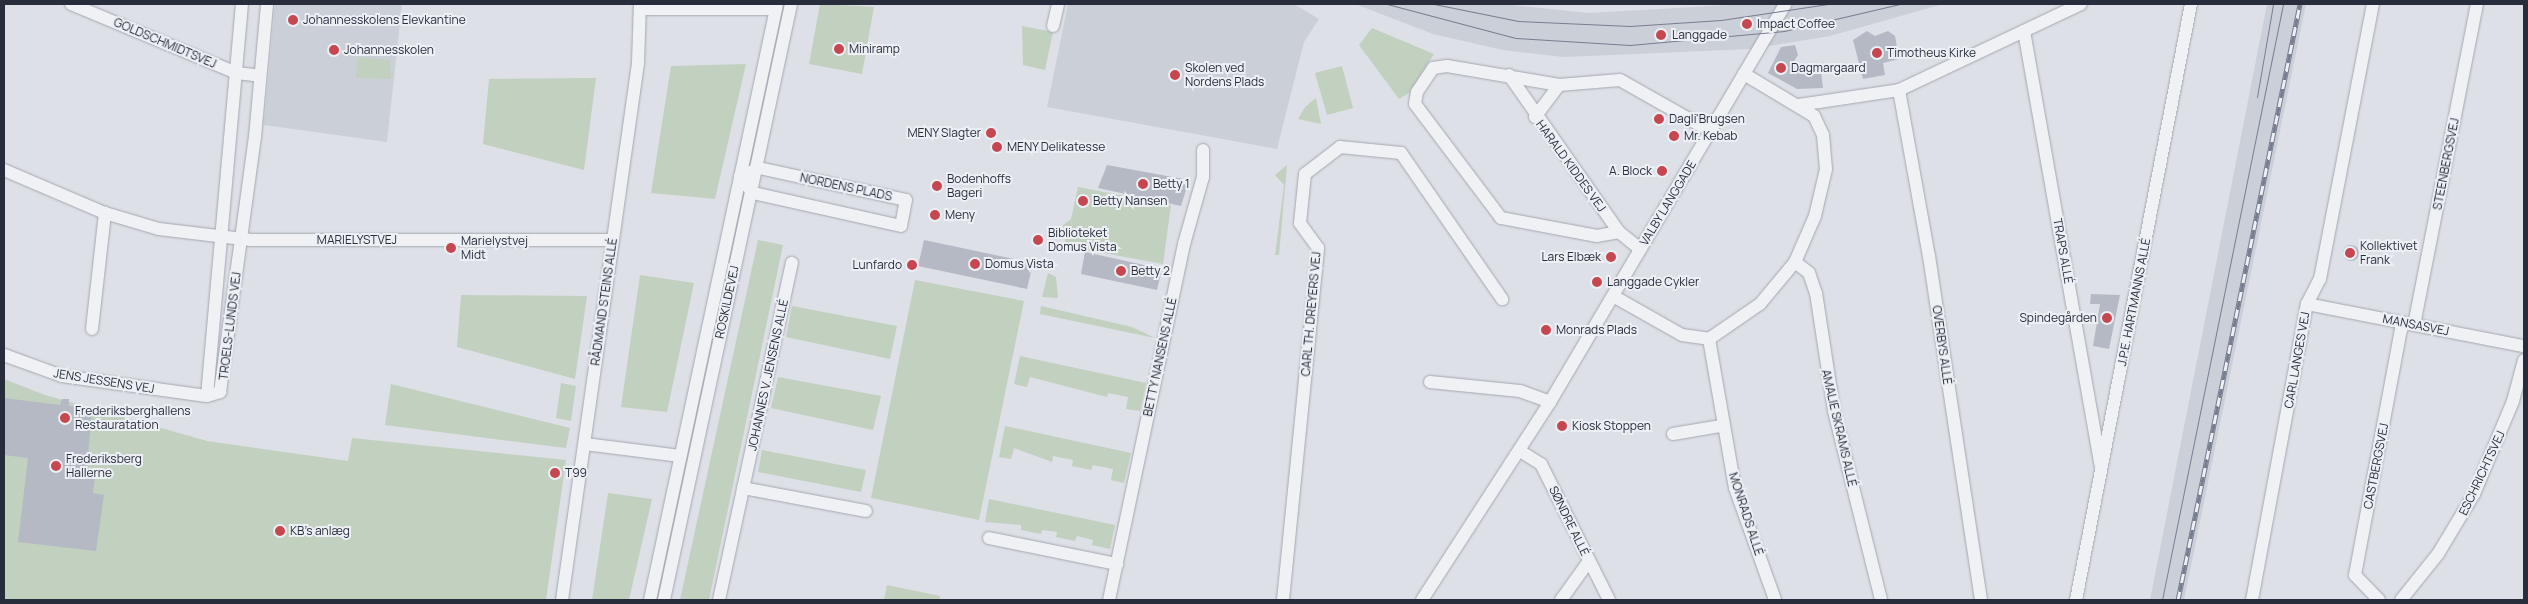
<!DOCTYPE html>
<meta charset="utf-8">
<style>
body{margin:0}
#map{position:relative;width:2528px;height:604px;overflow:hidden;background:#dde0e6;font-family:Manrope,sans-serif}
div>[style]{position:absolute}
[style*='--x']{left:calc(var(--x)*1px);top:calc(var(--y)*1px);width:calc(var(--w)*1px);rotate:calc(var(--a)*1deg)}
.built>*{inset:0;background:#cbcfd8}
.green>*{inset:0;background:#c1d0bf}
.building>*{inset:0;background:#b5b9c3}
.round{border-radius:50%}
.roads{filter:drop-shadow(0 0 1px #a3a7b0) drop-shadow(0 0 1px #a3a7b0)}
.minor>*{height:12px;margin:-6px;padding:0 6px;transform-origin:6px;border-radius:6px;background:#f0f1f5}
.tram>*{height:1px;margin:-0.5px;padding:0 0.5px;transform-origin:0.5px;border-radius:0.5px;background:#787e8f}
.rail>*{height:5px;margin-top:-2.5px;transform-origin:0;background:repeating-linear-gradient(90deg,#eceff4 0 9px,#787e8f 0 18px);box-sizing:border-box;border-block:1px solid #787e8f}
.dots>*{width:14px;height:14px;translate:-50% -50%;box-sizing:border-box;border:2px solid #eceff4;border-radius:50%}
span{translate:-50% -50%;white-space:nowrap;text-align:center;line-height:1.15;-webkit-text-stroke:4px #eceff4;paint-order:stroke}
.poi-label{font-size:12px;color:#282d3c}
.left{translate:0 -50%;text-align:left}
.right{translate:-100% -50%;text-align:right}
.street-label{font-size:12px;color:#282d3c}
.frame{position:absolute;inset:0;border:5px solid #282d3c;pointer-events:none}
</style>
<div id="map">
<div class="built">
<div style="clip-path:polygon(275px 4px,402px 4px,387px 142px,264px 125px)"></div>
<div style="clip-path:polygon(1068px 4px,1294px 4px,1319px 19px,1304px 42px,1277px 149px,1047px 107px)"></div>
<div style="clip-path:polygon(1355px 4px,1503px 4px,1589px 13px,1747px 4px,1943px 4px,1830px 36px,1750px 49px,1564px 57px,1503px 50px,1433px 34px)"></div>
<div style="clip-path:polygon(2267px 4px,2306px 4px,2184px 600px,2150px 600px)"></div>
</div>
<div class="green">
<div style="clip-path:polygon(820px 4px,874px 7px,862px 74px,809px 64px)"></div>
<div style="clip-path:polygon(1022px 26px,1053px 32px,1045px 70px,1023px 65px)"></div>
<div style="clip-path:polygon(1372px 28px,1434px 54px,1409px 93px,1399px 99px,1359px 45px)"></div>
<div style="clip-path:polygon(358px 57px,390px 60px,391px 79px,356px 78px)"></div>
<div style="clip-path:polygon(746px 64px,715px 199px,651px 193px,671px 66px)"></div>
<div style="clip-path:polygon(1342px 66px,1353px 108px,1327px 115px,1315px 73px)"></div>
<div style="clip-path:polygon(596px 78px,584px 170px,483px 144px,489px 79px)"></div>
<div style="clip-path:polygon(1316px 98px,1321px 124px,1298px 119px,1305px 107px)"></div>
<div style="clip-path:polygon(1287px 165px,1279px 255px,1275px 255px,1284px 185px,1275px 175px)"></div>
<div style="clip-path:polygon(1078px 187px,1171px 205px,1163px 264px,1066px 246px,1063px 225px,1071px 219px)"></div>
<div style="clip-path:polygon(758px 240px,783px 245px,709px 600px,680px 600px)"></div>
<div style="clip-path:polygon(1048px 273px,1056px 277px,1058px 298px,1042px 297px)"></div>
<div style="clip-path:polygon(640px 275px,694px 283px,667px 412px,621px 407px)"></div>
<div style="clip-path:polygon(915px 280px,1024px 301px,979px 520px,871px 498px)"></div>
<div style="clip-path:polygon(461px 295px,587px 296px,575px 379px,457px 347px)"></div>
<div style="clip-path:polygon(792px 306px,897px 326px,890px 359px,786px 337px)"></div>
<div style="clip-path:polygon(1041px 306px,1132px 327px,1155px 338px,1040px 314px)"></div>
<div style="clip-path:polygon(1020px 356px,1146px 383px,1140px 411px,1126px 409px,1128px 397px,1108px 393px,1107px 397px,1030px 377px,1027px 387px,1014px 384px)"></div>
<div style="clip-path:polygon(778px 377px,881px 396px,873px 430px,771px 408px)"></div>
<div style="clip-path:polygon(4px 379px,45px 395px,207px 441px,348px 461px,352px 438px,566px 460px,546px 600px,4px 600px)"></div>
<div style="clip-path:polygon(561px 383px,576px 386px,571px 421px,556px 418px)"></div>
<div style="clip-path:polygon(391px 384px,570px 428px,566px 448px,385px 425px)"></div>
<div style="clip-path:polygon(1005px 426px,1131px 453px,1124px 483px,1111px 480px,1113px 469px,1093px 465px,1091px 470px,1072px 466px,1073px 460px,1053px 456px,1052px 462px,1014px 448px,1011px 459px,999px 457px)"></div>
<div style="clip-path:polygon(762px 450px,866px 470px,861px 492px,758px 472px)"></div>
<div style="clip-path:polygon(608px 493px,652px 499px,629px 600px,592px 600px)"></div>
<div style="clip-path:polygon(989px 499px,1115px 525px,1110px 549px,1092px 545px,1093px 540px,1077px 536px,1075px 541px,1056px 537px,1057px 532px,1042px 530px,1041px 534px,1021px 530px,1021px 525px,985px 522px)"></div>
<div style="clip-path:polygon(887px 585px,940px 596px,939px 600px,884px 600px)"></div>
</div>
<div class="building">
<div style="clip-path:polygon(1867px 31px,1875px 36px,1888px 31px,1895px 36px,1899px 59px,1883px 63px,1885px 75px,1863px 79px,1853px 40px)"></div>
<div style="clip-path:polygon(1795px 45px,1798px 55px,1791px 66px,1802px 73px,1821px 71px,1823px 88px,1797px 89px,1768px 73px,1781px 47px)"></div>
<div style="clip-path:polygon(1107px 165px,1189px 180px,1181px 206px,1098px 188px)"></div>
<div style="clip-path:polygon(924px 240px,1033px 263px,1027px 289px,918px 266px)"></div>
<div class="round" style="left:2343px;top:245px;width:16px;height:16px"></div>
<div style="clip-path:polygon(1085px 252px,1162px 269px,1157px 290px,1081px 274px)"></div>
<div style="clip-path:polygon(2091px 294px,2120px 295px,2109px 349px,2093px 346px,2100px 304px,2090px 304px)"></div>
<div style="clip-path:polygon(4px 398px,60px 405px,62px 399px,69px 399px,69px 406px,92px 409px,87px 468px,96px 469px,93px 493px,104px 495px,96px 551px,18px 542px,28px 458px,4px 455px)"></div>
</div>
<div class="roads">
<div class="minor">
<div style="--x:71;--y:4;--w:180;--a:22.6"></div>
<div style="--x:237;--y:73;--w:23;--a:7"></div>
<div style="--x:640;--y:9;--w:136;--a:0"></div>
<div style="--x:1053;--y:26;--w:23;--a:-77"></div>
<div style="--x:2024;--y:31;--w:440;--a:80"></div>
<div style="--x:1509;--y:75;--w:192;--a:55"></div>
<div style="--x:1619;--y:232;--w:27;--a:39"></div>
<div style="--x:1899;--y:90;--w:169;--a:79.8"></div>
<div style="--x:1929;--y:256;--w:348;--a:81.4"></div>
<div style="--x:1799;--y:105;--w:101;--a:-8.5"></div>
<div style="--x:1899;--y:90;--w:201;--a:-25.3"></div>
<div style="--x:1535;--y:117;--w:40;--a:-53"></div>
<div style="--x:759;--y:168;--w:150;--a:12.3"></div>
<div style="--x:906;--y:200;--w:26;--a:101"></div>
<div style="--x:901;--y:226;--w:152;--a:-167.4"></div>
<div style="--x:753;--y:193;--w:21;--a:-129"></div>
<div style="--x:740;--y:177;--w:21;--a:-25"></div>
<div style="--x:4;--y:170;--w:110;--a:23.1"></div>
<div style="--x:105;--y:213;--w:56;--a:16.5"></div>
<div style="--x:159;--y:229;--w:93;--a:6.8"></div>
<div style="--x:251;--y:240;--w:361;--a:0"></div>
<div style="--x:1619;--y:232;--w:22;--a:170"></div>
<div style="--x:1597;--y:236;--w:98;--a:-169.4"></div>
<div style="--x:1501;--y:218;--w:143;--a:-127"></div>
<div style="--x:1415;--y:104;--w:12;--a:-81"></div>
<div style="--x:1417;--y:92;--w:29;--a:-56"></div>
<div style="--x:1433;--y:68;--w:14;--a:-8"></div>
<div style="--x:1447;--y:66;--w:114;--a:9.6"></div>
<div style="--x:1559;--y:85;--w:61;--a:-4.7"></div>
<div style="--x:1620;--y:80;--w:103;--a:29.5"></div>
<div style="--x:1795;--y:262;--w:18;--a:38"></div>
<div style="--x:1809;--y:273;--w:21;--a:71"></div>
<div style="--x:1816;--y:293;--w:119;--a:81.3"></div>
<div style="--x:1834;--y:411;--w:195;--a:76"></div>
<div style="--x:1613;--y:296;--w:79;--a:29.5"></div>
<div style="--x:1682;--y:335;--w:27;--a:8"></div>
<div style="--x:1709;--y:339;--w:151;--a:80.1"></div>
<div style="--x:1735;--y:488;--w:119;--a:70.3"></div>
<div style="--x:2307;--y:304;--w:221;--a:11"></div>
<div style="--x:2414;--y:325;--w:327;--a:-78.9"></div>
<div style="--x:92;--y:329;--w:117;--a:-83.6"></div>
<div style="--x:1709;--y:339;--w:62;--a:-34.5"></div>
<div style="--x:1760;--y:304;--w:55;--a:-50.2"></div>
<div style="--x:1795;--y:262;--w:50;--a:-66.5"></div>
<div style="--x:1815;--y:216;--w:48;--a:-76.8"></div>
<div style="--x:1826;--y:169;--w:34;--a:-95"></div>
<div style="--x:1823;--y:135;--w:21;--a:-115"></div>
<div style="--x:1814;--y:116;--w:82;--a:-149"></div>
<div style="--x:4;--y:355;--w:62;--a:19.9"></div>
<div style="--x:62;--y:376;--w:146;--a:7.9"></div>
<div style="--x:207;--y:396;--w:14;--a:-17"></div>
<div style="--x:220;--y:392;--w:257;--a:-82.2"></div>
<div style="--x:255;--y:137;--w:134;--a:-84.8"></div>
<div style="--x:1430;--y:382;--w:90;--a:5.7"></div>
<div style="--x:1520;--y:391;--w:32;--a:20"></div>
<div style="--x:207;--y:396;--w:394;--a:-84.9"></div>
<div style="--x:1673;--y:434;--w:49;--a:-9.5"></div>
<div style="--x:585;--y:444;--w:96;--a:7.2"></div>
<div style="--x:1520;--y:451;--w:25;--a:32"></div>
<div style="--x:1541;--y:464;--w:152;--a:63.4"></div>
<div style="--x:743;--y:488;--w:125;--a:10.6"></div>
<div style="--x:989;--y:538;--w:131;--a:11.5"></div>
<div style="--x:562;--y:600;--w:542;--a:-81.94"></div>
<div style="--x:638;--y:63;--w:59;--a:-88.1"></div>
<div style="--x:650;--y:600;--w:609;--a:-77.97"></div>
<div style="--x:664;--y:600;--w:609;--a:-77.97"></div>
<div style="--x:719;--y:600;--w:345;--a:-77.8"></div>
<div style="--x:1109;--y:600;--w:364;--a:-78.1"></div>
<div style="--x:1184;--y:244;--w:70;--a:-74.2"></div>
<div style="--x:1203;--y:177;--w:27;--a:-90"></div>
<div style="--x:1283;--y:600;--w:354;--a:-84.3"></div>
<div style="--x:1318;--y:248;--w:31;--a:-126"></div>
<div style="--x:1300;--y:223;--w:49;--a:-84.2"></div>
<div style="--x:1305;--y:174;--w:44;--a:-37.6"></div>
<div style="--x:1340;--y:147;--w:61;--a:5.6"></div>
<div style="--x:1401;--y:153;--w:178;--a:55.3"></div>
<div style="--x:1422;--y:600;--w:236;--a:-57.1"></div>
<div style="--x:1550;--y:402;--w:462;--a:-59.4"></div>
<div style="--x:1561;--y:600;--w:48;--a:-54.3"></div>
<div style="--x:2076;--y:600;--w:607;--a:-79.08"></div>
<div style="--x:2252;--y:600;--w:301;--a:-79.5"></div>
<div style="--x:2307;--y:304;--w:28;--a:-63"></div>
<div style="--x:2320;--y:279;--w:280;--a:-79.1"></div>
<div style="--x:2379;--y:600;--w:35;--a:-134"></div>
<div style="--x:2355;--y:575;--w:256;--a:-79.4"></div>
<div style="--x:2401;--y:600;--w:59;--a:-51.2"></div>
<div style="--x:2438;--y:554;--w:70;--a:-59"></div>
<div style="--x:2474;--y:494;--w:101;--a:-67.2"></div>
<div style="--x:2513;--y:401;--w:42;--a:-75"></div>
</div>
</div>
<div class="tram">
<div style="--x:1387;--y:4;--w:133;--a:14.8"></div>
<div style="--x:1516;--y:38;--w:114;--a:3.5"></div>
<div style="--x:1630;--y:45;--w:155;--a:-5.2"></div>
<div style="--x:1784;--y:31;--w:119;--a:-13.1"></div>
<div style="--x:1434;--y:4;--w:86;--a:11.4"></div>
<div style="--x:1518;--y:21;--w:112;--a:2.6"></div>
<div style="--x:1630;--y:26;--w:91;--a:-3.8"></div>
<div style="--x:1721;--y:20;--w:108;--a:-8.5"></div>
<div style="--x:2257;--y:97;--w:94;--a:-80.2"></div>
<div style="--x:2162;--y:600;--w:608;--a:-78.52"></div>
</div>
<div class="rail">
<div style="--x:2178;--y:600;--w:608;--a:-78.43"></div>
</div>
<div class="dots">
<div style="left:293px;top:20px;background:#c6474f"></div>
<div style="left:1747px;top:24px;background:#c6474f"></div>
<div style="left:1661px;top:35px;background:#c6474f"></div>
<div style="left:839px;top:49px;background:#c6474f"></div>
<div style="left:334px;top:50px;background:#c6474f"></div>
<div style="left:1877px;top:53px;background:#c6474f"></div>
<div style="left:1781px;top:68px;background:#c6474f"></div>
<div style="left:1175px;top:75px;background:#c6474f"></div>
<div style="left:1659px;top:119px;background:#c6474f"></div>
<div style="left:991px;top:133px;background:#c6474f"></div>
<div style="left:1674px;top:136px;background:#c6474f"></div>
<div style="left:997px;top:147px;background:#c6474f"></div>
<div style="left:1662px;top:171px;background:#c6474f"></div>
<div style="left:1143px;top:184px;background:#c6474f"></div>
<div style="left:937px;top:186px;background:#c6474f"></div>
<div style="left:1083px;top:201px;background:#c6474f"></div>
<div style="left:935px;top:215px;background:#c6474f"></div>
<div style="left:1038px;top:240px;background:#c6474f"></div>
<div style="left:451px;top:248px;background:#c6474f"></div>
<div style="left:2350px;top:253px;background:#c6474f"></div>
<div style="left:1611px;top:257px;background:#c6474f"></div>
<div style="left:975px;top:264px;background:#c6474f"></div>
<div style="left:912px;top:265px;background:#c6474f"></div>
<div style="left:1121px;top:271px;background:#c6474f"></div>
<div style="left:1597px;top:282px;background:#c6474f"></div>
<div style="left:2107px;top:318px;background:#c6474f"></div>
<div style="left:1546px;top:330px;background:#c6474f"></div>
<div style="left:65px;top:418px;background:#c6474f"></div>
<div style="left:1562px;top:426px;background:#c6474f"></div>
<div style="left:56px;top:466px;background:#c6474f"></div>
<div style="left:555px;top:473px;background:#c6474f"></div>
<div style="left:280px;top:531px;background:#c6474f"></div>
</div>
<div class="poi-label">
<span class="left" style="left:303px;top:20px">Johannesskolens Elevkantine</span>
<span class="left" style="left:1757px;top:24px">Impact Coffee</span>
<span class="left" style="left:1672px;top:35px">Langgade</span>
<span class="left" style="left:849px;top:49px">Miniramp</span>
<span class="left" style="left:344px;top:50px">Johannesskolen</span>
<span class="left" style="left:1887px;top:53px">Timotheus Kirke</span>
<span class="left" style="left:1185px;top:75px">Skolen ved<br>Nordens Plads</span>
<span class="left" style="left:1791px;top:68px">Dagmargaard</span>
<span class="left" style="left:1669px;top:119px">Dagli'Brugsen</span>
<span class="right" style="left:981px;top:133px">MENY Slagter</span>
<span class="left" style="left:1684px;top:136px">Mr. Kebab</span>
<span class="left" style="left:1007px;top:147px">MENY Delikatesse</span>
<span class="right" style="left:1652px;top:171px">A. Block</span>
<span class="left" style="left:947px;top:186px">Bodenhoffs<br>Bageri</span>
<span class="left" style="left:1153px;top:184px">Betty 1</span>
<span class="left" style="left:1093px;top:201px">Betty Nansen</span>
<span class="left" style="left:945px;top:215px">Meny</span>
<span class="left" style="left:1048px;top:240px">Biblioteket<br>Domus Vista</span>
<span class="left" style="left:461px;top:248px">Marielystvej<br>Midt</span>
<span class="left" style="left:2360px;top:253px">Kollektivet<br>Frank</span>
<span class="right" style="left:1601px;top:257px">Lars Elbæk</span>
<span class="left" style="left:985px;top:264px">Domus Vista</span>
<span class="right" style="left:902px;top:265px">Lunfardo</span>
<span class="left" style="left:1131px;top:271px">Betty 2</span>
<span class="left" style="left:1607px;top:282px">Langgade Cykler</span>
<span class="right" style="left:2097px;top:318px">Spindegården</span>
<span class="left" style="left:1556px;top:330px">Monrads Plads</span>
<span class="left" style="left:75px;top:418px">Frederiksberghallens<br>Restauratation</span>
<span class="left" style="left:1572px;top:426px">Kiosk Stoppen</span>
<span class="left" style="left:66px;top:466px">Frederiksberg<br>Hallerne</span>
<span class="left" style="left:565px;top:473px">T99</span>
<span class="left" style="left:290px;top:531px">KB's anlæg</span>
</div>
<div class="street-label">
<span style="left:165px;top:43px;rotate:23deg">GOLDSCHMIDTSVEJ</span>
<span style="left:2446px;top:164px;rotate:-79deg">STEENBERGSVEJ</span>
<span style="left:1571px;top:166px;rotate:54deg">HARALD KIDDES VEJ</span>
<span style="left:846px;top:187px;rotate:12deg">NORDENS PLADS</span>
<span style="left:1668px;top:203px;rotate:-59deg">VALBY LANGGADE</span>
<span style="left:357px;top:240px">MARIELYSTVEJ</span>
<span style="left:2063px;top:251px;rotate:80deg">TRAPS ALLÉ</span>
<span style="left:604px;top:302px;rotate:-82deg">RÅDMAND STEINS ALLÉ</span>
<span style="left:727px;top:302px;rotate:-78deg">ROSKILDEVEJ</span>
<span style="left:2134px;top:302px;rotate:-79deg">J.P.E. HARTMANNS ALLÉ</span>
<span style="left:1311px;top:314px;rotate:-85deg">CARL TH. DREYERS VEJ</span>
<span style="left:2416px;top:325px;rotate:11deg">MANSASVEJ</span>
<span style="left:230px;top:326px;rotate:-83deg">TROELS-LUNDS VEJ</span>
<span style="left:1942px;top:345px;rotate:82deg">OVERBYS ALLÉ</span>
<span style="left:1160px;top:357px;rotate:-78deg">BETTY NANSENS ALLÉ</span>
<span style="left:2297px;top:360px;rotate:-80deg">CARL LANGES VEJ</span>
<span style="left:768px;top:375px;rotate:-78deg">JOHANNES V. JENSENS ALLÉ</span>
<span style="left:104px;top:381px;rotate:9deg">JENS JESSENS VEJ</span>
<span style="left:1839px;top:428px;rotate:77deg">AMALIE SKRAMS ALLÉ</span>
<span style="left:2376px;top:466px;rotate:-79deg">CASTBERGSVEJ</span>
<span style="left:2482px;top:473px;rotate:-65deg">ESCHRICHTSVEJ</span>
<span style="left:1746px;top:514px;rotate:72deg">MONRADS ALLÉ</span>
<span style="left:1569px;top:521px;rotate:64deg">SØNDRE ALLÉ</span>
</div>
<div class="frame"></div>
</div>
